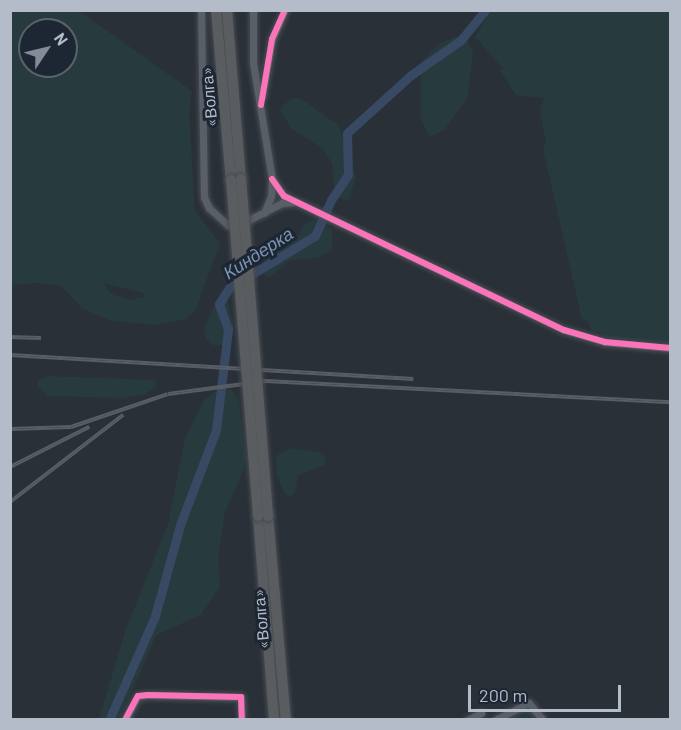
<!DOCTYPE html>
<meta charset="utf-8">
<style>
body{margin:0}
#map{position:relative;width:681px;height:730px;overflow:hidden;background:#2a3038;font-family:Barlow,sans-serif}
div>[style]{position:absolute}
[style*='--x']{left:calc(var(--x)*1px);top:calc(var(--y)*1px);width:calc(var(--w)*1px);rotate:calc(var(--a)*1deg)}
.green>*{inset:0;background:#273a3e}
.river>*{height:9px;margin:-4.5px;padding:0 4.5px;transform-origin:4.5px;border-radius:4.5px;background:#384963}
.roads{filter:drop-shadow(0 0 2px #484c53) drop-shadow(0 0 2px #484c53)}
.minor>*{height:7px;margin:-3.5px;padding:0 3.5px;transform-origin:3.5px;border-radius:3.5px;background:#5a5e66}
.highway>*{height:10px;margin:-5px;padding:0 5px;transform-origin:5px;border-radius:5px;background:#5a5d60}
.rail>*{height:4px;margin-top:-2px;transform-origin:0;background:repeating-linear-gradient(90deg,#1d2633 0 4.5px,#595d64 0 9px);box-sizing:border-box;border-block:2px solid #595d64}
.bridges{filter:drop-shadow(0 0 2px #474c53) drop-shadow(0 0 2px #474c53)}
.highway-bridge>*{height:10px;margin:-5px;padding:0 5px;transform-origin:5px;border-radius:5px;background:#5a5d60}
.cycleway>*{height:6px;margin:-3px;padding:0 3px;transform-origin:3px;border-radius:3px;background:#fb73b8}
span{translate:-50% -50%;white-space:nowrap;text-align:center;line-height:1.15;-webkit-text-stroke:6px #1d2633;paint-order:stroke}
.street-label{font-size:16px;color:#b4bcc9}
.water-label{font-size:18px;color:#7c92b1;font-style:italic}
.frame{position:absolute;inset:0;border:12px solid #b4bcc9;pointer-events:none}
.north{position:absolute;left:18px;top:18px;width:60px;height:60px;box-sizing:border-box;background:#1d2633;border:2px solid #59626f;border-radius:50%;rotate:55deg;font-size:16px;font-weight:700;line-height:24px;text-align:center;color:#b4bcc9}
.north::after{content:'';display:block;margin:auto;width:21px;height:27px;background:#848b96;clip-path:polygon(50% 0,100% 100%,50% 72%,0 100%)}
.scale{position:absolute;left:468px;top:685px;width:153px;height:27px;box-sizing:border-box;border:3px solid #b4bcc9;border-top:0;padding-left:8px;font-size:18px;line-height:21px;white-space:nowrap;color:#b4bcc9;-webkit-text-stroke:4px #1d2633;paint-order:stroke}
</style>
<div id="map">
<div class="green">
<div style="clip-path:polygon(evenodd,11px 10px,79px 11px,192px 91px,189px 113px,195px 211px,220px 244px,195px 311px,186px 319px,155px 325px,112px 321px,83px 309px,61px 286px,39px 283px,11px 285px,11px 10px,30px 30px,66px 30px,66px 66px,30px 66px,30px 30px,11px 10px,103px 283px,143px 293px,144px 297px,129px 300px,111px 294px,103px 283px)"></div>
<div style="clip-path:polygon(490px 11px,670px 11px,670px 343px,602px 337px,601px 332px,591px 331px,589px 322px,582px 319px,543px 149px,546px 142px,540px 110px,544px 98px,516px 95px,501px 72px,503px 68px,475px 37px)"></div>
<div style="clip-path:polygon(464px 33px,473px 53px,467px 99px,444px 130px,429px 137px,421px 118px,421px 62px,439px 44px)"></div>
<div style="clip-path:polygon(300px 98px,338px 125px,346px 140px,356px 177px,349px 199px,344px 200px,335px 194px,332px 163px,322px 148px,291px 128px,280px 110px,290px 99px)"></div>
<div style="clip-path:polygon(314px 219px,332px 229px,332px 250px,318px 258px,290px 260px,269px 278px,264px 275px,262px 266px,266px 256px,294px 241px,305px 224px)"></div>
<div style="clip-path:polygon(221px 291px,226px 292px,234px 328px,232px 338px,223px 345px,213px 345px,206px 338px,204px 328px)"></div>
<div style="clip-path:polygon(48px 376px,155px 380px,157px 385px,146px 394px,124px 398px,47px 396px,37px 385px,38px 380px)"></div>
<div style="clip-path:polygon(221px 388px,230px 389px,238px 397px,246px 456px,245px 467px,225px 512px,218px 558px,220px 586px,201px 615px,156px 635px,120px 719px,99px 719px,126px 629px,168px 524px,185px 439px,204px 400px)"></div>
<div style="clip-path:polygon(290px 448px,319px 452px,326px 459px,324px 465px,298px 475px,295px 493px,290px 496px,285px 494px,276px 473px,276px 456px)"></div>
<div style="clip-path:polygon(531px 700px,545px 719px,491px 720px)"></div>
</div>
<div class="river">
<div style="--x:109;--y:720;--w:114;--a:-66.1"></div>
<div style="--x:155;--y:616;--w:94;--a:-74.6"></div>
<div style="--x:180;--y:525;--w:102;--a:-69.2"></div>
<div style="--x:216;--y:430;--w:102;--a:-83.2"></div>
<div style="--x:228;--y:329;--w:27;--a:-110"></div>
<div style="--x:219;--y:304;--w:19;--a:-58"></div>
<div style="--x:229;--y:288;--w:100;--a:-31.2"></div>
<div style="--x:315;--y:236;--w:39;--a:-66"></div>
<div style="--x:331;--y:200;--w:30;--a:-56"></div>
<div style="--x:348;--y:175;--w:42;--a:-91.4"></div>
<div style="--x:347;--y:133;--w:86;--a:-42.2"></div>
<div style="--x:411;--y:75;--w:61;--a:-35"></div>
<div style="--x:461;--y:40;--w:38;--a:-51"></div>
</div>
<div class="roads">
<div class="minor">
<div style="--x:201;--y:10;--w:187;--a:89.1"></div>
<div style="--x:204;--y:197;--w:12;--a:66"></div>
<div style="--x:209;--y:208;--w:25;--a:42"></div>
<div style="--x:228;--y:225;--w:11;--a:0"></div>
<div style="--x:239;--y:225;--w:48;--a:-27.1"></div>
<div style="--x:282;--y:203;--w:13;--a:-4"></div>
<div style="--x:253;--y:10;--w:53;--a:90"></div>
<div style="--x:253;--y:63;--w:118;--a:80.7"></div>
<div style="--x:272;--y:179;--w:17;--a:93"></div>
<div style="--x:271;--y:196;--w:18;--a:112"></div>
<div style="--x:262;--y:97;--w:59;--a:-80.2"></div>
<div style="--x:272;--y:39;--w:32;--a:-66"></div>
<div style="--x:272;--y:179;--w:21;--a:55"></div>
<div style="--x:284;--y:196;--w:310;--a:25.6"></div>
<div style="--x:564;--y:330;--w:43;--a:16.3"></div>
<div style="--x:605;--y:342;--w:65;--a:5.3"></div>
<div style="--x:125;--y:720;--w:27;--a:-62"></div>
<div style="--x:138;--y:696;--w:10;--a:-6"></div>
<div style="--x:148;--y:695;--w:93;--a:1.2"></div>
<div style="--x:241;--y:697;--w:23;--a:88"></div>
<div style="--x:468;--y:720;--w:15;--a:-28"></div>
<div style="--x:495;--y:720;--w:38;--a:-27"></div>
<div style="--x:529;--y:703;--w:22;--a:51"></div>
</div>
<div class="highway">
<div style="--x:216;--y:10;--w:171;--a:85"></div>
<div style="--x:227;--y:10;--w:170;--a:85.3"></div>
<div style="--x:258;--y:516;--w:205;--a:85.5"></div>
<div style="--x:268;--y:516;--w:205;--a:85"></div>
</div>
</div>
<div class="rail">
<div style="--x:10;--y:337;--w:31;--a:2"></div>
<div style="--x:10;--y:355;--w:404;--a:3.4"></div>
<div style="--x:10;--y:429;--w:61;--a:-1.9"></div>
<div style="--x:71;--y:427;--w:102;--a:-18.8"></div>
<div style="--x:168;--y:394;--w:99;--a:-7.6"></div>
<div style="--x:266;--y:381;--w:405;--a:3"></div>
<div style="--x:10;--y:467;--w:89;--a:-26.9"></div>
<div style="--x:10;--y:502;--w:143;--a:-37.6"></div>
</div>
<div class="bridges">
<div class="highway-bridge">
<div style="--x:241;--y:179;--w:338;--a:85.4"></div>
<div style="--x:231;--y:180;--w:337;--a:85.4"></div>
</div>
</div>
<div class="cycleway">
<div style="--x:261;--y:105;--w:67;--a:-80.5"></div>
<div style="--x:272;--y:39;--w:32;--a:-66"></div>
<div style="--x:272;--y:179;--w:21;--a:55"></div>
<div style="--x:284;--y:196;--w:310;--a:25.6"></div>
<div style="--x:564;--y:330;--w:43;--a:16.3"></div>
<div style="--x:605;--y:342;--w:65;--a:5.3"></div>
<div style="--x:125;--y:720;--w:27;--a:-62"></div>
<div style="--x:138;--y:696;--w:10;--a:-6"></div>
<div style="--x:148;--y:695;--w:93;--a:1.2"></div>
<div style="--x:241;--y:697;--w:23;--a:88"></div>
</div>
<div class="street-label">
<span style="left:209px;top:97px;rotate:-95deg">«Волга»</span>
<span style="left:261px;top:619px;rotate:-95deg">«Волга»</span>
</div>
<div class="water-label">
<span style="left:258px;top:253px;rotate:-33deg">Киндерка</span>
</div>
<div class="frame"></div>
<div class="north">N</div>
<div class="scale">200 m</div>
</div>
